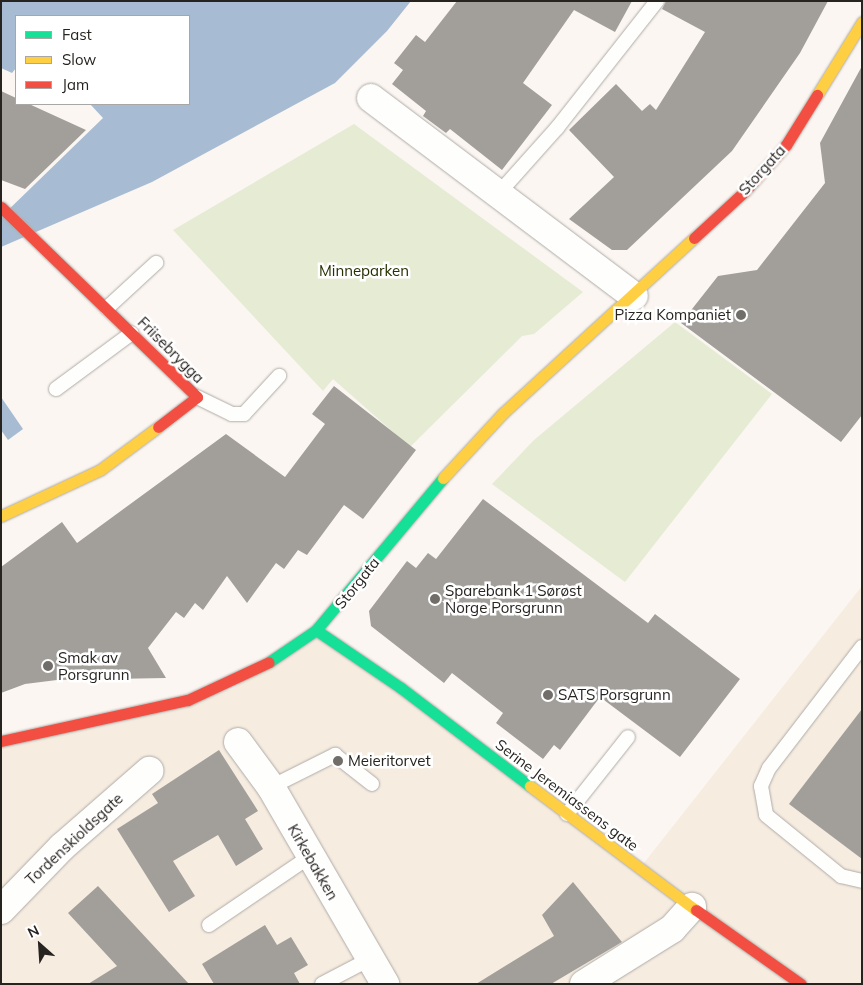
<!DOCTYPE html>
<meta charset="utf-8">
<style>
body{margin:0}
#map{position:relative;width:863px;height:985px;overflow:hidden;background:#fbf6f1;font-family:Mulish,sans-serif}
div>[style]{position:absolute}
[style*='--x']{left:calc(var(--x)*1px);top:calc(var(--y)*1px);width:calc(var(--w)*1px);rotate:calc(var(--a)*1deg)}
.built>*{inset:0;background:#f6ece0}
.green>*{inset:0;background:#e6ebd4}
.water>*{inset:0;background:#a7bcd2}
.building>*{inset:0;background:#a29f9b}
.roads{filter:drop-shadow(0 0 1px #afaba7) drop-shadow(0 0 1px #afaba7)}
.lane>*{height:14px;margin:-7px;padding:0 7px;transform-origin:7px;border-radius:7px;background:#fefefd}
.street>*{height:28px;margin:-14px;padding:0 14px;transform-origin:14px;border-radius:14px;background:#fefefd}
.fast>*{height:11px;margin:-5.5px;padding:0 5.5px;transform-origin:5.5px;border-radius:5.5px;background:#16e098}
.slow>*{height:11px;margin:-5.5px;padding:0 5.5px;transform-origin:5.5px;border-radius:5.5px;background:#ffcf43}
.jam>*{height:11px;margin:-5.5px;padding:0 5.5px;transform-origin:5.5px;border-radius:5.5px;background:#f24e42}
.dots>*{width:14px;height:14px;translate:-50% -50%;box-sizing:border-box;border:2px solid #fff;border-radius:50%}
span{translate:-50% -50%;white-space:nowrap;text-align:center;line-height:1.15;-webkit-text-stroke:5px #fff;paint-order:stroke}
.street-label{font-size:15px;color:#272420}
.park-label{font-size:15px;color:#243000}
.poi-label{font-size:15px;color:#272420}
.right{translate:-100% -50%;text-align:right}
.left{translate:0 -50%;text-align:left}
.frame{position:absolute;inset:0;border:2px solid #272420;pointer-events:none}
.legend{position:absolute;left:15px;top:15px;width:175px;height:90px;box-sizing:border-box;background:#fff;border:1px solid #a9a7a6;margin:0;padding:6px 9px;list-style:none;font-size:15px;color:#272420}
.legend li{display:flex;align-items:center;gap:10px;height:25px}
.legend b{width:25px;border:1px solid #a9a7a6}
.north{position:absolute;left:15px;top:920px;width:50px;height:50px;-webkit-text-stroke:4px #fff;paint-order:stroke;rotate:334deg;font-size:14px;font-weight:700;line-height:20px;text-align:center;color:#272420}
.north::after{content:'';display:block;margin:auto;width:18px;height:22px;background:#272420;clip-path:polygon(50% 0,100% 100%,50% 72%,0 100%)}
</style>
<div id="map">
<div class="built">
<div style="clip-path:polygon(862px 586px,862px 984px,1px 984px,1px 743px,233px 689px,315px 627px,640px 868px)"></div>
</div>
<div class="green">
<div style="clip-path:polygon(354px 124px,583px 292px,534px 334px,522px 336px,410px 447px,333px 379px,323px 391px,173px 230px)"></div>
<div style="clip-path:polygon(675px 322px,772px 394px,625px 582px,492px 484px,534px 440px)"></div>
</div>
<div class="water">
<div style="clip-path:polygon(1px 1px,411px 1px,387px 31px,335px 83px,152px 182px,1px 247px,1px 217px,103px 118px,90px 104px,189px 104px,189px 16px,16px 16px,16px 68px,12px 73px,1px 68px)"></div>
<div style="clip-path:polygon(1px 397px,23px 429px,8px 440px,1px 430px)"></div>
</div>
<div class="building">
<div style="clip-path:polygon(457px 1px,632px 1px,615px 32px,574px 10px,523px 83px,552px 105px,502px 170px,450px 129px,446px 133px,423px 116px,426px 111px,392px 84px,403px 70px,394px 63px,416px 35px,425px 42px)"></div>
<div style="clip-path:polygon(666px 1px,828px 1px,800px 53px,732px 151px,627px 250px,612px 250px,569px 219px,614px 177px,569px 130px,616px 84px,642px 111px,650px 104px,656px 110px,705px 32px,662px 9px)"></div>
<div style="clip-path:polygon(862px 66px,862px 415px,841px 442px,681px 323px,718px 276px,757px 270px,825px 183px,820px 143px)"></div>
<div style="clip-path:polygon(1px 91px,16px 98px,16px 104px,29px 104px,86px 130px,25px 189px,1px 180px)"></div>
<div style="clip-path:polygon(334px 386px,416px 450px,363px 519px,344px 505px,307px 555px,298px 550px,284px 569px,276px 563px,247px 603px,227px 576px,203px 610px,195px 603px,184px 618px,176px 612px,148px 648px,166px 678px,57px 680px,25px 684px,1px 693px,1px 567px,62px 522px,77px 543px,226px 434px,285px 477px,325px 424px,312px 414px)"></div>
<div style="clip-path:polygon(483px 499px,648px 623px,655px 614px,740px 679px,680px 757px,600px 697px,560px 750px,554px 745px,543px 759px,496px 723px,503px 713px,452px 673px,444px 683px,371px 626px,369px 611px,407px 561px,416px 568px,428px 553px,436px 559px)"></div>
<div style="clip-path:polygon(862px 709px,862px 859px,789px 804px)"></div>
<div style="clip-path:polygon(219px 750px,258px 811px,245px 819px,263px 849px,236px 866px,218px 835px,173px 861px,195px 896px,169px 912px,117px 829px,158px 803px,152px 794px)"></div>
<div style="clip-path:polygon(573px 882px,622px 942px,551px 984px,476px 984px,554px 936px,542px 915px)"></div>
<div style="clip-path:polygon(98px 886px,189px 984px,88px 984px,117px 966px,68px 913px)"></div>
<div style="clip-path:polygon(265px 925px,277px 945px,291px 937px,308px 965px,294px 973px,300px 984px,214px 984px,202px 964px)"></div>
</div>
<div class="roads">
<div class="lane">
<div style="--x:498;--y:194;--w:89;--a:-48.2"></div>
<div style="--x:557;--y:128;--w:162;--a:-51.8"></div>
<div style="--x:107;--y:308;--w:67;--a:-42.6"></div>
<div style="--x:56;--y:389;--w:94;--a:-36.4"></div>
<div style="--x:197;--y:397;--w:39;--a:26"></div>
<div style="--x:232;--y:414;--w:12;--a:0"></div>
<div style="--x:244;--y:414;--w:52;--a:-47.4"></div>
<div style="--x:862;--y:647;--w:153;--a:127.5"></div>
<div style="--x:769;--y:768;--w:20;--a:114"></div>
<div style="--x:761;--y:786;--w:29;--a:80"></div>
<div style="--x:766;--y:815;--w:97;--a:39.1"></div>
<div style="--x:841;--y:876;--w:22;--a:13"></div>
<div style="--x:271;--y:787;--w:72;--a:-26.6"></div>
<div style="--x:335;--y:755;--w:47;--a:38.1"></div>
<div style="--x:567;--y:814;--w:98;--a:-51.6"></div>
<div style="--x:209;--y:925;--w:121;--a:-34.2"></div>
<div style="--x:322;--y:984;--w:54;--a:-27.5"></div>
</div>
<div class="street">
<div style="--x:371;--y:98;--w:329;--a:37"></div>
<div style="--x:238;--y:742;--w:56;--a:53.7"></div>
<div style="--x:271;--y:787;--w:228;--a:59.9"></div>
<div style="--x:1;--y:910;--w:88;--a:-45.9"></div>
<div style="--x:62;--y:847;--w:116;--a:-41.1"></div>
<div style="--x:584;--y:984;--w:104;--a:-32"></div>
<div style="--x:672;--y:929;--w:30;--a:-48"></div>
</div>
<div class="fast">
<div style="--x:316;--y:630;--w:103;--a:34.3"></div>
<div style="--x:401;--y:688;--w:162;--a:37.2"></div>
<div style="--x:269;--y:662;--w:57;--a:-34.2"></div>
<div style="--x:316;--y:630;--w:198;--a:-50.1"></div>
</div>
<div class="slow">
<div style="--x:817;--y:95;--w:86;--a:-58.3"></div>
<div style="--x:443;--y:478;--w:88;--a:-47.3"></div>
<div style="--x:503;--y:413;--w:259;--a:-42.5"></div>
<div style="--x:1;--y:516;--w:109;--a:-24.9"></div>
<div style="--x:100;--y:470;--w:72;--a:-36.6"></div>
<div style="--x:530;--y:786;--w:207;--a:36.8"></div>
</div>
<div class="jam">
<div style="--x:1;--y:207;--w:273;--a:44.1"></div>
<div style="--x:197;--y:397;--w:49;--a:142.4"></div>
<div style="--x:694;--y:238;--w:69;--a:-42.7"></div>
<div style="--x:745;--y:191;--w:62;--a:-48.3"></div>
<div style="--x:786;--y:145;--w:59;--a:-58.2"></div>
<div style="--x:1;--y:741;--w:191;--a:-12.4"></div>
<div style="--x:188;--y:700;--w:89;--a:-25.1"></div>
<div style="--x:696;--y:910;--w:128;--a:35.2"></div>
</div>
</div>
<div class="dots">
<div style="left:741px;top:315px;background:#716e69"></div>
<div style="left:435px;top:599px;background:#716e69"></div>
<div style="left:48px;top:666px;background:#716e69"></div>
<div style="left:548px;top:695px;background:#716e69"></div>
<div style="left:338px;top:761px;background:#716e69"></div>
</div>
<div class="street-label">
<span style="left:762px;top:170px;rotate:-48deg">Storgata</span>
<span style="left:171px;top:350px;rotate:45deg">Friisebrygga</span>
<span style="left:357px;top:583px;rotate:-51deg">Storgata</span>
<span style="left:567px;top:795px;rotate:37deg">Serine Jeremiassens gate</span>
<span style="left:74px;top:839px;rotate:-43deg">Tordenskioldsgate</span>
<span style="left:313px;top:862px;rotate:60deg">Kirkebakken</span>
</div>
<div class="park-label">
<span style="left:364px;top:271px">Minneparken</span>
</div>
<div class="poi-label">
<span class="right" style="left:731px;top:315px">Pizza Kompaniet</span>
<span class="left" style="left:445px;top:599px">Sparebank 1 Sørøst<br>Norge Porsgrunn</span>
<span class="left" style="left:58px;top:666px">Smak av<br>Porsgrunn</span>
<span class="left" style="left:558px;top:695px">SATS Porsgrunn</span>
<span class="left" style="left:348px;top:761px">Meieritorvet</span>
</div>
<div class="frame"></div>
<ul class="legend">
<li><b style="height:6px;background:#16e098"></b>Fast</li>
<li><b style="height:6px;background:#ffcf43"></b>Slow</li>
<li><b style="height:6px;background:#f24e42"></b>Jam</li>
</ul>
<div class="north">N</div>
</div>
